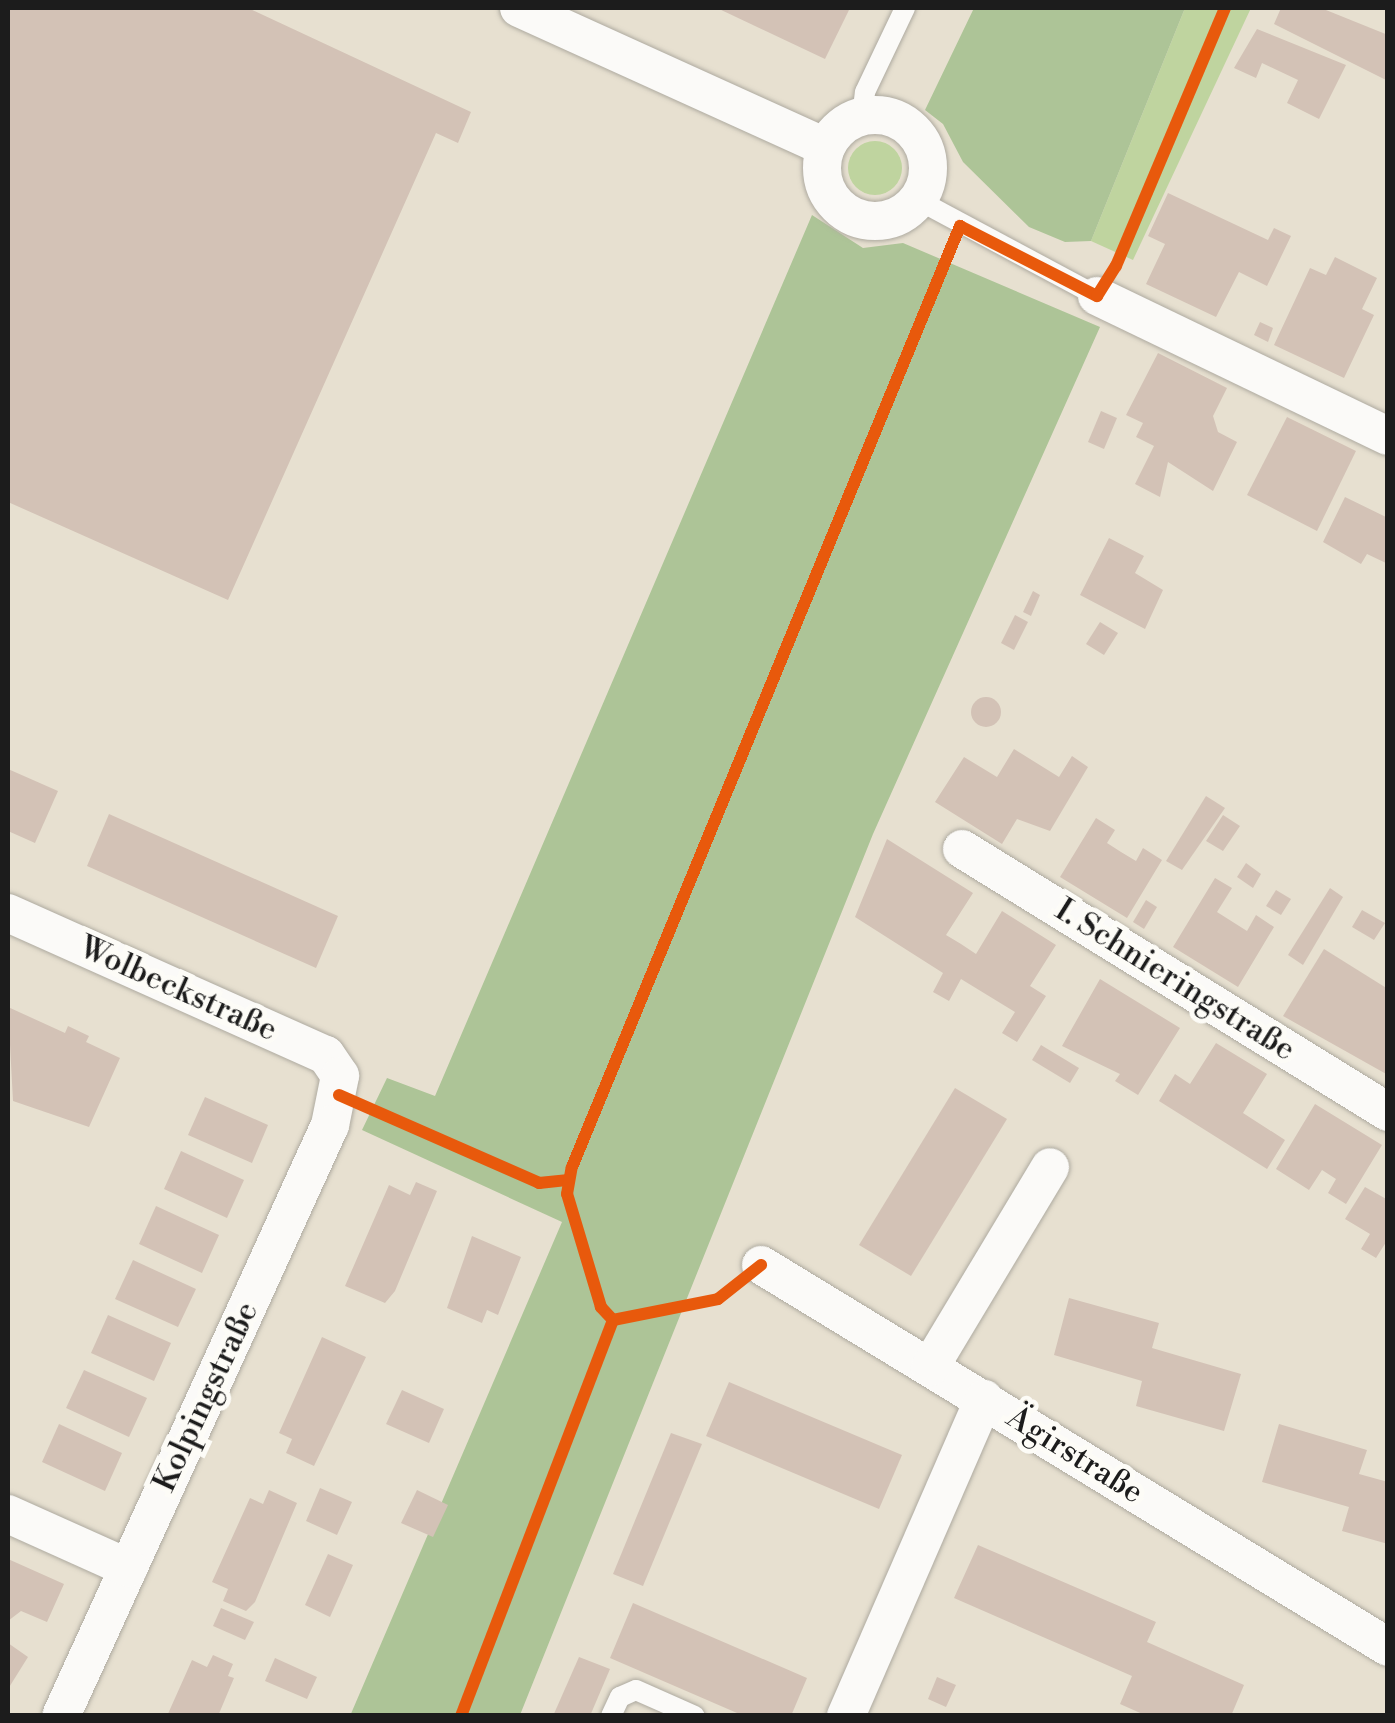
<!DOCTYPE html>
<meta charset="utf-8">
<style>
body{margin:0}
#map{position:relative;width:1395px;height:1723px;overflow:hidden;background:#e7e0d0;font-family:"Libre Bodoni",serif}
div>[style]{position:absolute}
[style*='--x']{left:calc(var(--x)*1px);top:calc(var(--y)*1px);width:calc(var(--w)*1px);rotate:calc(var(--a)*1deg)}
.green>*{inset:0;background:#bfd49f}
.round{border-radius:50%}
.forest>*{inset:0;background:#adc497}
.building>*{inset:0;background:#d3c2b6}
.roads{filter:drop-shadow(0 0 2px #aeaaa0) drop-shadow(0 0 2px #aeaaa0)}
.lane>*{height:20px;margin:-10px;padding:0 10px;transform-origin:10px;border-radius:10px;background:#fbfaf8}
.street>*{height:38px;margin:-19px;padding:0 19px;transform-origin:19px;border-radius:19px;background:#fbfaf8}
.street>.ring{margin:-19px;padding:0;box-sizing:content-box;background:none;border:38px solid #fbfaf8;border-radius:50%}
.cycleway>*{height:12px;margin:-6px;padding:0 6px;transform-origin:6px;border-radius:6px;background:#e8590c}
span{translate:-50% -50%;white-space:nowrap;text-align:center;line-height:1.15;-webkit-text-stroke:10px #fdfcf7;paint-order:stroke}
.street-label{font-size:32px;color:#1c1c1c}
.frame{position:absolute;inset:0;border:10px solid #1c1c1c;pointer-events:none}
</style>
<div id="map">
<div class="green">
<div style="clip-path:polygon(1185px 8px,1251px 8px,1133px 260px,1091px 241px)"></div>
<div class="round" style="left:848px;top:141px;width:54px;height:54px"></div>
</div>
<div class="forest">
<div style="clip-path:polygon(974px 8px,1185px 8px,1091px 241px,1065px 242px,1029px 227px,963px 162px,943px 124px,925px 110px)"></div>
<div style="clip-path:polygon(812px 215px,863px 248px,903px 243px,1100px 327px,873px 834px,520px 1715px,350px 1716px,562px 1222px,362px 1130px,387px 1078px,435px 1096px)"></div>
</div>
<div class="building">
<div style="clip-path:polygon(8px 8px,248px 8px,471px 112px,458px 143px,436px 133px,228px 600px,8px 502px)"></div>
<div style="clip-path:polygon(717px 8px,850px 8px,825px 59px)"></div>
<div style="clip-path:polygon(1281px 8px,1321px 8px,1388px 35px,1388px 81px,1274px 24px)"></div>
<div style="clip-path:polygon(1257px 29px,1346px 65px,1319px 119px,1287px 103px,1298px 80px,1262px 63px,1256px 78px,1234px 68px)"></div>
<div style="clip-path:polygon(1168px 193px,1268px 240px,1274px 228px,1291px 236px,1267px 286px,1239px 272px,1216px 317px,1146px 284px,1165px 244px,1148px 236px)"></div>
<div style="clip-path:polygon(1335px 257px,1377px 278px,1362px 309px,1374px 315px,1344px 378px,1274px 345px,1310px 268px,1326px 275px)"></div>
<div style="clip-path:polygon(1260px 322px,1273px 328px,1268px 342px,1254px 335px)"></div>
<div style="clip-path:polygon(1158px 353px,1227px 388px,1213px 416px,1218px 432px,1237px 442px,1213px 491px,1168px 462px,1160px 497px,1135px 484px,1154px 446px,1136px 437px,1143px 423px,1126px 415px)"></div>
<div style="clip-path:polygon(1101px 411px,1117px 418px,1104px 449px,1088px 442px)"></div>
<div style="clip-path:polygon(1287px 417px,1356px 451px,1317px 531px,1247px 495px)"></div>
<div style="clip-path:polygon(1345px 497px,1388px 518px,1388px 564px,1367px 554px,1361px 564px,1323px 542px)"></div>
<div style="clip-path:polygon(1109px 538px,1144px 556px,1135px 573px,1163px 590px,1145px 629px,1080px 595px)"></div>
<div style="clip-path:polygon(1033px 591px,1040px 595px,1031px 616px,1023px 612px)"></div>
<div style="clip-path:polygon(1015px 615px,1028px 622px,1014px 650px,1001px 643px)"></div>
<div style="clip-path:polygon(1100px 622px,1118px 633px,1104px 655px,1086px 644px)"></div>
<div class="round" style="left:971px;top:697px;width:30px;height:30px"></div>
<div style="clip-path:polygon(1014px 749px,1059px 777px,1072px 756px,1088px 767px,1050px 831px,1017px 819px,1002px 844px,935px 802px,964px 757px,997px 777px)"></div>
<div style="clip-path:polygon(8px 769px,58px 791px,35px 843px,8px 831px)"></div>
<div style="clip-path:polygon(1206px 796px,1225px 808px,1182px 870px,1166px 861px)"></div>
<div style="clip-path:polygon(109px 814px,338px 916px,316px 968px,87px 866px)"></div>
<div style="clip-path:polygon(1223px 815px,1240px 826px,1223px 851px,1206px 841px)"></div>
<div style="clip-path:polygon(1096px 818px,1115px 830px,1107px 843px,1121px 852px,1136px 861px,1143px 848px,1162px 860px,1127px 918px,1060px 877px)"></div>
<div style="clip-path:polygon(887px 839px,973px 893px,946px 935px,961px 944px,976px 954px,1002px 911px,1056px 945px,1030px 986px,1046px 996px,1017px 1042px,1002px 1033px,1015px 1012px,961px 979px,949px 1001px,933px 992px,943px 973px,855px 917px)"></div>
<div style="clip-path:polygon(1246px 863px,1261px 874px,1253px 888px,1237px 877px)"></div>
<div style="clip-path:polygon(1215px 878px,1232px 888px,1217px 912px,1247px 931px,1256px 915px,1274px 927px,1238px 987px,1173px 947px)"></div>
<div style="clip-path:polygon(1330px 888px,1343px 897px,1303px 965px,1288px 955px)"></div>
<div style="clip-path:polygon(1276px 890px,1291px 899px,1281px 915px,1266px 906px)"></div>
<div style="clip-path:polygon(1146px 900px,1157px 907px,1144px 929px,1133px 922px)"></div>
<div style="clip-path:polygon(1362px 910px,1385px 923px,1374px 940px,1352px 927px)"></div>
<div style="clip-path:polygon(1324px 949px,1388px 989px,1388px 1075px,1283px 1016px)"></div>
<div style="clip-path:polygon(1100px 979px,1180px 1028px,1138px 1095px,1115px 1081px,1120px 1074px,1062px 1046px)"></div>
<div style="clip-path:polygon(8px 1007px,65px 1033px,68px 1026px,89px 1036px,86px 1042px,120px 1058px,89px 1127px,13px 1101px)"></div>
<div style="clip-path:polygon(1216px 1043px,1267px 1074px,1243px 1113px,1285px 1140px,1267px 1169px,1159px 1101px,1175px 1074px,1190px 1084px)"></div>
<div style="clip-path:polygon(1041px 1045px,1079px 1068px,1070px 1083px,1032px 1060px)"></div>
<div style="clip-path:polygon(955px 1088px,1007px 1119px,911px 1276px,859px 1245px)"></div>
<div style="clip-path:polygon(205px 1097px,268px 1125px,252px 1163px,188px 1135px)"></div>
<div style="clip-path:polygon(1315px 1104px,1382px 1145px,1346px 1204px,1328px 1193px,1336px 1179px,1322px 1170px,1309px 1190px,1276px 1169px)"></div>
<div style="clip-path:polygon(181px 1151px,244px 1180px,227px 1218px,164px 1189px)"></div>
<div style="clip-path:polygon(416px 1182px,437px 1191px,395px 1291px,385px 1303px,345px 1286px,389px 1185px,410px 1195px)"></div>
<div style="clip-path:polygon(1365px 1187px,1388px 1200px,1388px 1239px,1376px 1258px,1361px 1249px,1370px 1234px,1345px 1219px)"></div>
<div style="clip-path:polygon(156px 1206px,219px 1235px,202px 1273px,139px 1244px)"></div>
<div style="clip-path:polygon(472px 1236px,521px 1257px,498px 1315px,487px 1310px,482px 1323px,447px 1308px)"></div>
<div style="clip-path:polygon(133px 1260px,196px 1289px,178px 1327px,115px 1299px)"></div>
<div style="clip-path:polygon(1069px 1298px,1159px 1323px,1152px 1348px,1241px 1374px,1224px 1431px,1136px 1406px,1142px 1381px,1054px 1355px)"></div>
<div style="clip-path:polygon(108px 1315px,171px 1343px,154px 1381px,91px 1353px)"></div>
<div style="clip-path:polygon(322px 1337px,366px 1357px,314px 1466px,286px 1453px,292px 1439px,279px 1433px)"></div>
<div style="clip-path:polygon(84px 1370px,147px 1398px,129px 1437px,66px 1408px)"></div>
<div style="clip-path:polygon(729px 1382px,902px 1455px,879px 1509px,706px 1436px)"></div>
<div style="clip-path:polygon(402px 1390px,444px 1409px,429px 1443px,386px 1424px)"></div>
<div style="clip-path:polygon(59px 1424px,122px 1453px,105px 1491px,42px 1462px)"></div>
<div style="clip-path:polygon(1279px 1424px,1367px 1450px,1359px 1474px,1388px 1482px,1388px 1544px,1342px 1531px,1349px 1507px,1262px 1482px)"></div>
<div style="clip-path:polygon(671px 1433px,702px 1444px,643px 1586px,613px 1574px)"></div>
<div style="clip-path:polygon(320px 1488px,352px 1502px,337px 1535px,306px 1521px)"></div>
<div style="clip-path:polygon(269px 1490px,297px 1503px,255px 1602px,246px 1611px,223px 1601px,228px 1589px,212px 1582px,250px 1498px,263px 1504px)"></div>
<div style="clip-path:polygon(417px 1490px,448px 1505px,433px 1537px,401px 1523px)"></div>
<div style="clip-path:polygon(978px 1545px,1156px 1622px,1147px 1642px,1244px 1685px,1231px 1716px,1147px 1716px,1120px 1704px,1132px 1676px,954px 1598px)"></div>
<div style="clip-path:polygon(328px 1554px,353px 1565px,330px 1617px,305px 1605px)"></div>
<div style="clip-path:polygon(8px 1559px,64px 1584px,47px 1622px,21px 1611px,8px 1621px)"></div>
<div style="clip-path:polygon(633px 1603px,807px 1678px,791px 1716px,744px 1716px,610px 1658px)"></div>
<div style="clip-path:polygon(221px 1608px,254px 1622px,245px 1640px,213px 1626px)"></div>
<div style="clip-path:polygon(8px 1643px,28px 1657px,8px 1689px)"></div>
<div style="clip-path:polygon(213px 1655px,233px 1664px,228px 1676px,234px 1678px,218px 1716px,167px 1716px,192px 1660px,207px 1667px)"></div>
<div style="clip-path:polygon(579px 1657px,610px 1669px,590px 1716px,553px 1716px)"></div>
<div style="clip-path:polygon(275px 1658px,317px 1677px,307px 1699px,265px 1681px)"></div>
<div style="clip-path:polygon(937px 1677px,956px 1685px,946px 1707px,928px 1699px)"></div>
</div>
<div class="roads">
<div class="lane">
<div style="--x:862;--y:116;--w:24;--a:-83"></div>
<div style="--x:865;--y:92;--w:93;--a:-64.5"></div>
<div style="--x:918;--y:200;--w:203;--a:28.2"></div>
<div style="--x:611;--y:1716;--w:21;--a:-65"></div>
<div style="--x:620;--y:1697;--w:17;--a:-24"></div>
<div style="--x:636;--y:1690;--w:64;--a:23.8"></div>
</div>
<div class="street">
<div style="--x:519;--y:8;--w:337;--a:24.4"></div>
<div class="ring" style="left:822px;top:115px;width:68px;height:68px"></div>
<div style="--x:1097;--y:296;--w:323;--a:25.7"></div>
<div style="--x:962;--y:849;--w:501;--a:31.69"></div>
<div style="--x:8;--y:913;--w:348;--a:24.1"></div>
<div style="--x:326;--y:1055;--w:25;--a:56"></div>
<div style="--x:340;--y:1076;--w:50;--a:101.5"></div>
<div style="--x:330;--y:1125;--w:649;--a:114.47"></div>
<div style="--x:761;--y:1265;--w:734;--a:31.35"></div>
<div style="--x:930;--y:1367;--w:233;--a:-59"></div>
<div style="--x:8;--y:1514;--w:132;--a:24.2"></div>
<div style="--x:846;--y:1716;--w:346;--a:-66.5"></div>
</div>
</div>
<div class="cycleway">
<div style="--x:339;--y:1095;--w:219;--a:23.7"></div>
<div style="--x:539;--y:1183;--w:30;--a:-6"></div>
<div style="--x:613;--y:1320;--w:18;--a:-133"></div>
<div style="--x:601;--y:1307;--w:118;--a:-106.7"></div>
<div style="--x:567;--y:1194;--w:27;--a:-80"></div>
<div style="--x:572;--y:1167;--w:1018;--a:-67.59"></div>
<div style="--x:960;--y:226;--w:154;--a:27.1"></div>
<div style="--x:1097;--y:296;--w:36;--a:-58"></div>
<div style="--x:1116;--y:266;--w:280;--a:-67.1"></div>
<div style="--x:613;--y:1320;--w:107;--a:-11.3"></div>
<div style="--x:718;--y:1299;--w:55;--a:-38.3"></div>
<div style="--x:461;--y:1716;--w:424;--a:-69"></div>
</div>
<div class="street-label">
<span style="left:1175px;top:980px;rotate:32deg">I. Schnieringstraße</span>
<span style="left:178px;top:989px;rotate:24deg">Wolbeckstraße</span>
<span style="left:206px;top:1397px;rotate:-65deg">Kolpingstraße</span>
<span style="left:1075px;top:1455px;rotate:32deg">Ägirstraße</span>
</div>
<div class="frame"></div>
</div>
